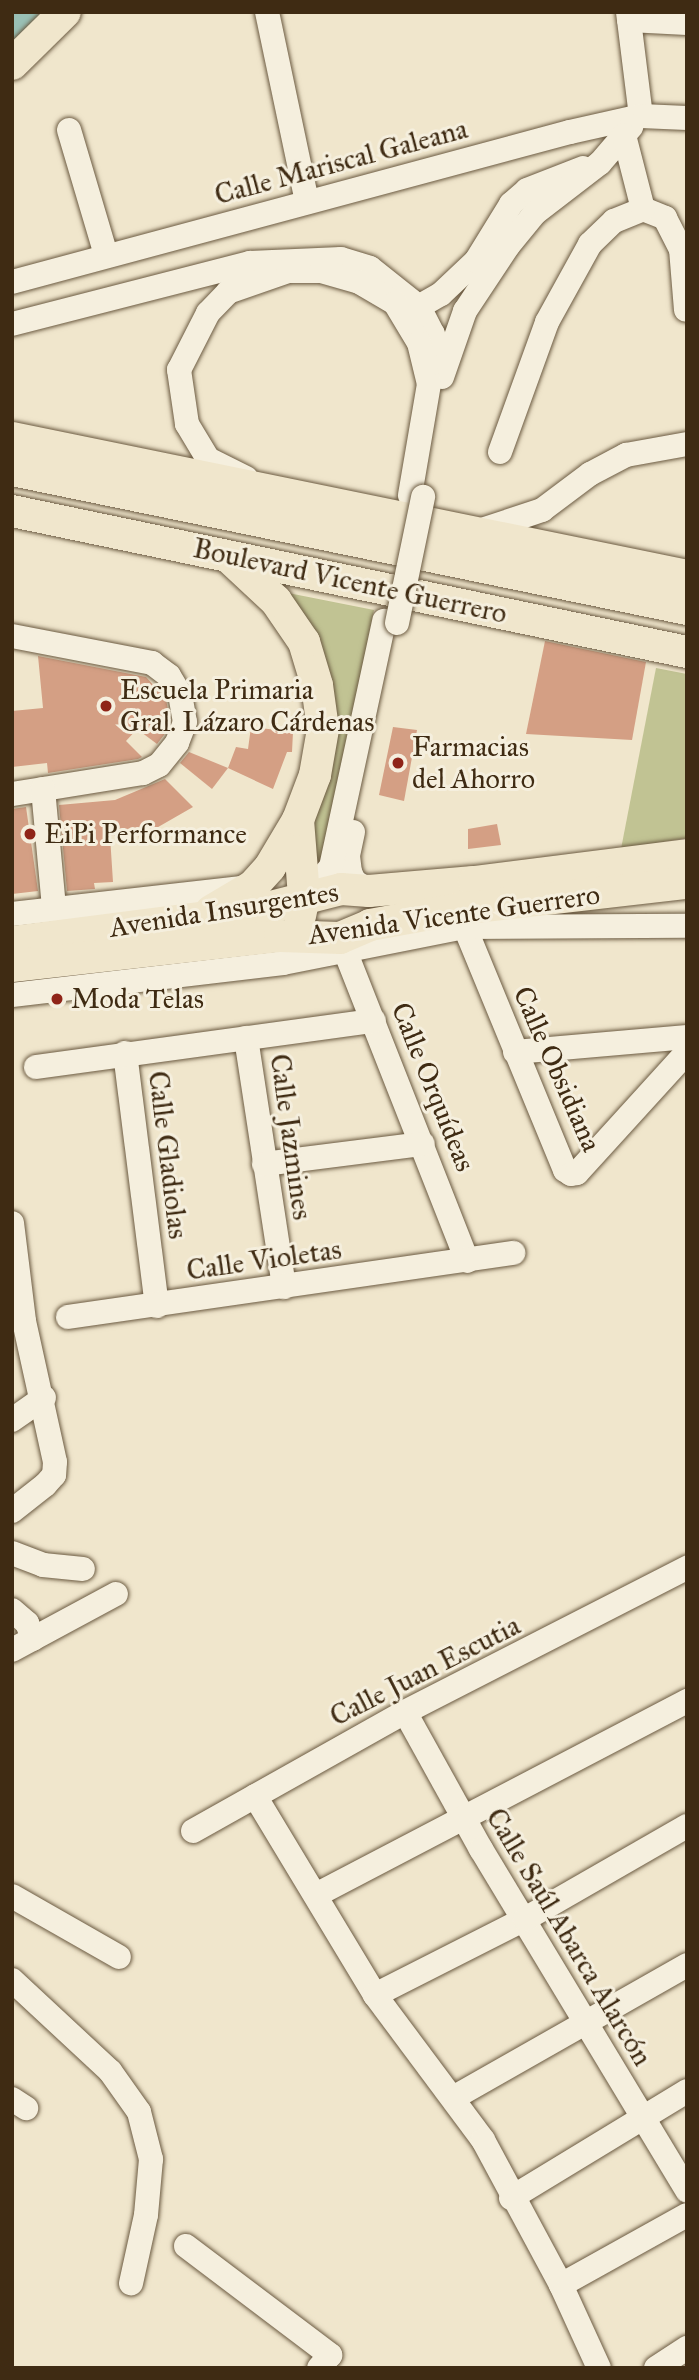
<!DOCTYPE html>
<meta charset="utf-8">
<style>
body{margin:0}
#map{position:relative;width:699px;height:2380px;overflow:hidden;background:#f0e6cc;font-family:"IM FELL Great Primer",serif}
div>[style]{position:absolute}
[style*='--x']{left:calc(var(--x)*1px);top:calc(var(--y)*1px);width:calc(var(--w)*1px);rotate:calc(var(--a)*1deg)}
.green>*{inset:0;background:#c1c393}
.river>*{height:30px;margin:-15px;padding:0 15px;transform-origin:15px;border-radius:15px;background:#9ac0b5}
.building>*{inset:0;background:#d49f84}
.roads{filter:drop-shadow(0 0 2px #6b5a41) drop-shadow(0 0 2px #6b5a41)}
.minor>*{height:24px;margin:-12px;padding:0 12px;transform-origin:12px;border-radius:12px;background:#f5efde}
.major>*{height:32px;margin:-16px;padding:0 16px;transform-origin:16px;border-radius:16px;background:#f0e6cc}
.highway>*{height:37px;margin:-18.5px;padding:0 18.5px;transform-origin:18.5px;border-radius:18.5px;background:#f0e6cc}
.bridges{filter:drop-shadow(0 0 2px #6b5a41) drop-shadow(0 0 2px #6b5a41)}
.minor-bridge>*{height:24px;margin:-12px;padding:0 12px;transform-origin:12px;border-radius:12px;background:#f5efde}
.dots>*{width:19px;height:19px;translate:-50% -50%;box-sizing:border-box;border:4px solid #f5efde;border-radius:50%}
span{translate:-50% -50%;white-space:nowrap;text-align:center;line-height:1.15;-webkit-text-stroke:6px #f5efde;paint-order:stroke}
.street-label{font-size:28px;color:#3f2b13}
.poi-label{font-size:28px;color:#3f2b13}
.left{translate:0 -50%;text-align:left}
.frame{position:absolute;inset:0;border:14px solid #3f2b13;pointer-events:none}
</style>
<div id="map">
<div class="green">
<div style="clip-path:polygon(268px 589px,374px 610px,323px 860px,309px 869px,301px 857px,325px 732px)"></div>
<div style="clip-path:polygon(656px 668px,687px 674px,687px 838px,621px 849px)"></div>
</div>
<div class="river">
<div style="--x:12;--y:29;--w:25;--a:-42"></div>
</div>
<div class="building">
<div style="clip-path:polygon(545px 641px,646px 662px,632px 740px,526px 734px)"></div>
<div style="clip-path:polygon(38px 656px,146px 677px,166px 699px,170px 721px,164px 735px,157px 744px,137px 729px,126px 741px,142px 757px,138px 759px,48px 773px,47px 763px,12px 767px,12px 711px,43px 708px)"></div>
<div style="clip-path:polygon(251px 727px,293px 732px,292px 752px,287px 752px,273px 789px,228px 768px,236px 747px,248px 749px)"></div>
<div style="clip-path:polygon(393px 727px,417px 730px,404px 801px,379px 795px)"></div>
<div style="clip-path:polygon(189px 752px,228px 768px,212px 789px,180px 763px)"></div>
<div style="clip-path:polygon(165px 779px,193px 807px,139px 838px,138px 832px,110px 836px,113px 882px,94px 883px,95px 889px,67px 891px,59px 805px,115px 800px)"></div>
<div style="clip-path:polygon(26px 807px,38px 891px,12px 894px,12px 809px)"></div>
<div style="clip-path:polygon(497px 824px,501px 845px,468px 849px,468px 829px)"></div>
</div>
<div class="roads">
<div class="minor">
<div style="--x:267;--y:12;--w:194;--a:78.1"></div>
<div style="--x:628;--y:12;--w:105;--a:82.9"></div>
<div style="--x:629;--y:20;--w:58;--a:3"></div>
<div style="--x:69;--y:130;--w:130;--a:73.5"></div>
<div style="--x:643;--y:209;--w:24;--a:22"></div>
<div style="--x:665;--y:218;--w:35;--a:63"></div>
<div style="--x:681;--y:249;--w:61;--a:85.3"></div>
<div style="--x:12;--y:282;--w:578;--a:-15.05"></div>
<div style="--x:570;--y:132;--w:73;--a:-12.7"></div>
<div style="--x:641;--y:116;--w:46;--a:2.5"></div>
<div style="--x:406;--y:314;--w:40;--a:-29.7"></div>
<div style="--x:441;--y:294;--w:48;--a:-43.3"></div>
<div style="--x:476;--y:261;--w:67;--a:-58.4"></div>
<div style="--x:511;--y:204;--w:21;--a:-41"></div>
<div style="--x:527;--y:190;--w:60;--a:-21.4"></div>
<div style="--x:12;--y:324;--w:246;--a:-14.4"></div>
<div style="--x:250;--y:263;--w:91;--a:-2.5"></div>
<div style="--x:341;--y:259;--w:30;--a:17"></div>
<div style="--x:370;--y:268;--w:63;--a:38.5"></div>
<div style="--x:419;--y:307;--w:30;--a:63"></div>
<div style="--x:433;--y:334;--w:25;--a:79"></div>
<div style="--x:442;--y:377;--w:70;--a:-70.8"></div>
<div style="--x:465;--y:311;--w:78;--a:-56.5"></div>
<div style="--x:508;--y:246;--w:43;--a:-50.7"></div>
<div style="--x:535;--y:213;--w:82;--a:-37.6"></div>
<div style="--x:600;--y:163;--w:48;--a:-49.3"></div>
<div style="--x:500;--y:452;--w:138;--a:-70.1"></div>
<div style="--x:547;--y:322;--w:89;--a:-61.1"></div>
<div style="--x:590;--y:244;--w:33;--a:-44"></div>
<div style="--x:614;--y:221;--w:31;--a:-22"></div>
<div style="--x:643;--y:209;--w:76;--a:-104.4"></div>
<div style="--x:246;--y:478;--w:42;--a:-153.4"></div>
<div style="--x:208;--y:459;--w:41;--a:-121"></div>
<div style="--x:187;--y:424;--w:55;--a:-98.4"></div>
<div style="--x:179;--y:370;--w:64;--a:-63"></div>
<div style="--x:208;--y:313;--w:29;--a:-46"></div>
<div style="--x:228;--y:292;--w:64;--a:-19.3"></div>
<div style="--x:288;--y:271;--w:33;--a:0"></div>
<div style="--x:321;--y:271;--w:40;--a:16"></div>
<div style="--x:359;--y:282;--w:42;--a:30.3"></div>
<div style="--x:395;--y:303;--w:47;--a:59"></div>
<div style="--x:419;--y:343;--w:42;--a:76.3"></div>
<div style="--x:429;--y:384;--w:113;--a:99.7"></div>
<div style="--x:476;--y:532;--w:70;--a:-18.4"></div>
<div style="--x:542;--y:510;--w:60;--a:-36.9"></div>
<div style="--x:590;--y:474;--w:41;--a:-27.8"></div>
<div style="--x:626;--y:455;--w:62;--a:-10.2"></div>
<div style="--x:12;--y:636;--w:143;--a:10.9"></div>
<div style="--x:152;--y:663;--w:21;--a:37"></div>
<div style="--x:169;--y:676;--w:21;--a:59"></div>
<div style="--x:180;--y:694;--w:28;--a:80"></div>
<div style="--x:185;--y:722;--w:22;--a:111"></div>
<div style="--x:177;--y:743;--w:28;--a:129"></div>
<div style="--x:159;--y:765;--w:18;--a:153"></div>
<div style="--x:143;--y:773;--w:133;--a:170.9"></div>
<div style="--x:43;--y:789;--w:119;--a:84.7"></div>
<div style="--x:353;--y:832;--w:25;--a:102"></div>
<div style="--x:348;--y:856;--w:16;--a:83"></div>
<div style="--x:350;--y:872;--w:10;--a:66"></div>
<div style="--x:354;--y:881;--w:18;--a:34"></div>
<div style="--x:304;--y:897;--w:40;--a:-48"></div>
<div style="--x:331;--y:867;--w:252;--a:-77.8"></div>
<div style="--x:459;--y:913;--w:278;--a:67.6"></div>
<div style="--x:565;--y:1170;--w:7;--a:34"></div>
<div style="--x:571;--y:1174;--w:6;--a:-9"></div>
<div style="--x:577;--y:1173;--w:164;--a:-47.7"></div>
<div style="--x:12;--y:914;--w:238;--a:-6.5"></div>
<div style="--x:340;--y:938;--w:347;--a:68.5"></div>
<div style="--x:12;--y:995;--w:273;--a:-6.7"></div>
<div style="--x:283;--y:963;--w:185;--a:-11.2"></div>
<div style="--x:464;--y:927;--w:223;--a:-0.3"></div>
<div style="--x:246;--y:1038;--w:252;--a:81.3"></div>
<div style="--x:515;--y:1052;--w:173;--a:-5"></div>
<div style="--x:125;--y:1053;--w:255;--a:82.8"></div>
<div style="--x:36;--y:1067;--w:341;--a:-7.8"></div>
<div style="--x:264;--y:1164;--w:160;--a:-7.2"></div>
<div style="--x:12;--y:1223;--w:99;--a:83"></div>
<div style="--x:24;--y:1321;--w:144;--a:77.6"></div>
<div style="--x:55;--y:1462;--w:13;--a:94"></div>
<div style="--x:54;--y:1475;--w:13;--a:132"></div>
<div style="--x:45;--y:1485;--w:42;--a:141.8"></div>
<div style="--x:68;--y:1317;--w:450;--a:-8.2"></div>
<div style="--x:12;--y:1420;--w:39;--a:-35"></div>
<div style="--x:12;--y:1553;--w:33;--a:21"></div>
<div style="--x:43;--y:1565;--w:40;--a:5.7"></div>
<div style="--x:12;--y:1610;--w:20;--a:41"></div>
<div style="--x:27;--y:1623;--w:17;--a:69"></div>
<div style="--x:12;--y:1650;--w:118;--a:-28.3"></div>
<div style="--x:405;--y:1712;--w:157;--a:61"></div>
<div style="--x:481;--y:1849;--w:399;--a:58.9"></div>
<div style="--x:255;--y:1796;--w:232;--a:58.9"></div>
<div style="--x:375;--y:1995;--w:181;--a:53.3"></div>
<div style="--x:483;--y:2140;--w:165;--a:61.7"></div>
<div style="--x:561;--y:2285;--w:91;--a:65.4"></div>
<div style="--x:193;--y:1831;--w:243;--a:-29.3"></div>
<div style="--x:405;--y:1712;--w:317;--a:-27.1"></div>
<div style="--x:316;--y:1895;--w:419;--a:-27.6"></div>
<div style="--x:12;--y:1896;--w:123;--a:29.7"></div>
<div style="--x:12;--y:1980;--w:134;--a:42.9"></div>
<div style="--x:110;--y:2071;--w:50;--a:54.7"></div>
<div style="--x:139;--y:2112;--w:49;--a:75.7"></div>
<div style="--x:151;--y:2159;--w:56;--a:95.1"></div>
<div style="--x:146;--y:2215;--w:70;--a:102.4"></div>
<div style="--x:375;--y:1995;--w:168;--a:-26.9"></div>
<div style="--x:525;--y:1919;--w:187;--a:-29.9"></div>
<div style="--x:453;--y:2098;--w:269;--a:-29.6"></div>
<div style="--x:12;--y:2099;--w:17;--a:33"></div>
<div style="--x:511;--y:2198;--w:206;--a:-31.3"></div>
<div style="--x:186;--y:2246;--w:181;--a:37.1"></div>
<div style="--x:330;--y:2355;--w:17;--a:130"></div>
<div style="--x:561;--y:2285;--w:144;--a:-29.1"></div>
<div style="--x:656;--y:2368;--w:37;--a:-33"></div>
</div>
<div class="major">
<div style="--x:12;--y:64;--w:74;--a:-44.5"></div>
<div style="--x:12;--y:438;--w:689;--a:11.55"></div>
<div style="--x:12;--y:511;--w:690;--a:11.8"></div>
<div style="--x:298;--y:820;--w:77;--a:85.5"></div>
<div style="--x:304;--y:897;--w:19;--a:102"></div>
<div style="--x:211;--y:911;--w:49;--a:-30.8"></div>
<div style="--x:253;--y:886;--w:25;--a:-48"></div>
<div style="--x:270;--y:867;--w:55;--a:-59.2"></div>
<div style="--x:298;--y:820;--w:48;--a:-69.3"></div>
<div style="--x:315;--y:775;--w:47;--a:-80.1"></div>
<div style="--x:323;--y:729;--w:44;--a:-97.8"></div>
<div style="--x:317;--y:685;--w:45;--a:-106.8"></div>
<div style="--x:304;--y:642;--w:50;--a:-124.3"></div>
<div style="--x:276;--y:601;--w:62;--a:-137"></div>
<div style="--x:12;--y:942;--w:245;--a:-7.3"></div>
<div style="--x:255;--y:911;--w:89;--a:-14.3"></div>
<div style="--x:341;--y:889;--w:28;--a:4"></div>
<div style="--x:369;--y:891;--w:105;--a:-4.9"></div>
<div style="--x:474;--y:882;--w:215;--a:-7.2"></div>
<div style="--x:12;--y:966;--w:270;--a:-6.4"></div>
<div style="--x:280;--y:936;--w:60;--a:1.9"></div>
<div style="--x:340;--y:938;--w:33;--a:-23"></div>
<div style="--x:370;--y:925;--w:89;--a:-10.3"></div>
<div style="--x:458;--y:909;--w:230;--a:-6.5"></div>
</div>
<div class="highway">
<div style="--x:12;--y:467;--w:689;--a:11.64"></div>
</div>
</div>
<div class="bridges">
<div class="minor-bridge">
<div style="--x:397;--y:623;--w:129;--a:-78.3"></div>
</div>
</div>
<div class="dots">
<div style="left:106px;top:706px;background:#8f2418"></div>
<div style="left:398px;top:763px;background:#8f2418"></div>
<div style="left:30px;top:834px;background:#8f2418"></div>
<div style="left:57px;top:999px;background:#8f2418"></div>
</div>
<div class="street-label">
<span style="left:341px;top:162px;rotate:-15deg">Calle Mariscal Galeana</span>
<span style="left:350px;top:581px;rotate:12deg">Boulevard Vicente Guerrero</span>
<span style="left:224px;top:910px;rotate:-9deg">Avenida Insurgentes</span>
<span style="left:454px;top:915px;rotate:-8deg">Avenida Vicente Guerrero</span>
<span style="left:557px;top:1069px;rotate:66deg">Calle Obsidiana</span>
<span style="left:433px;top:1087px;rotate:68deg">Calle Orquídeas</span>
<span style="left:291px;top:1137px;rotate:82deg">Calle Jazmines</span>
<span style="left:168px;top:1155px;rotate:83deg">Calle Gladiolas</span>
<span style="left:264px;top:1260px;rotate:-8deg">Calle Violetas</span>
<span style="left:425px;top:1671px;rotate:-27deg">Calle Juan Escutia</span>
<span style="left:569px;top:1937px;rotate:59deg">Calle Saúl Abarca Alarcón</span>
</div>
<div class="poi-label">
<span class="left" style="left:120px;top:706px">Escuela Primaria<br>Gral. Lázaro Cárdenas</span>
<span class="left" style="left:412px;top:763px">Farmacias<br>del Ahorro</span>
<span class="left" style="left:44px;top:834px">EiPi Performance</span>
<span class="left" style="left:71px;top:999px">Moda Telas</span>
</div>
<div class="frame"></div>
</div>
